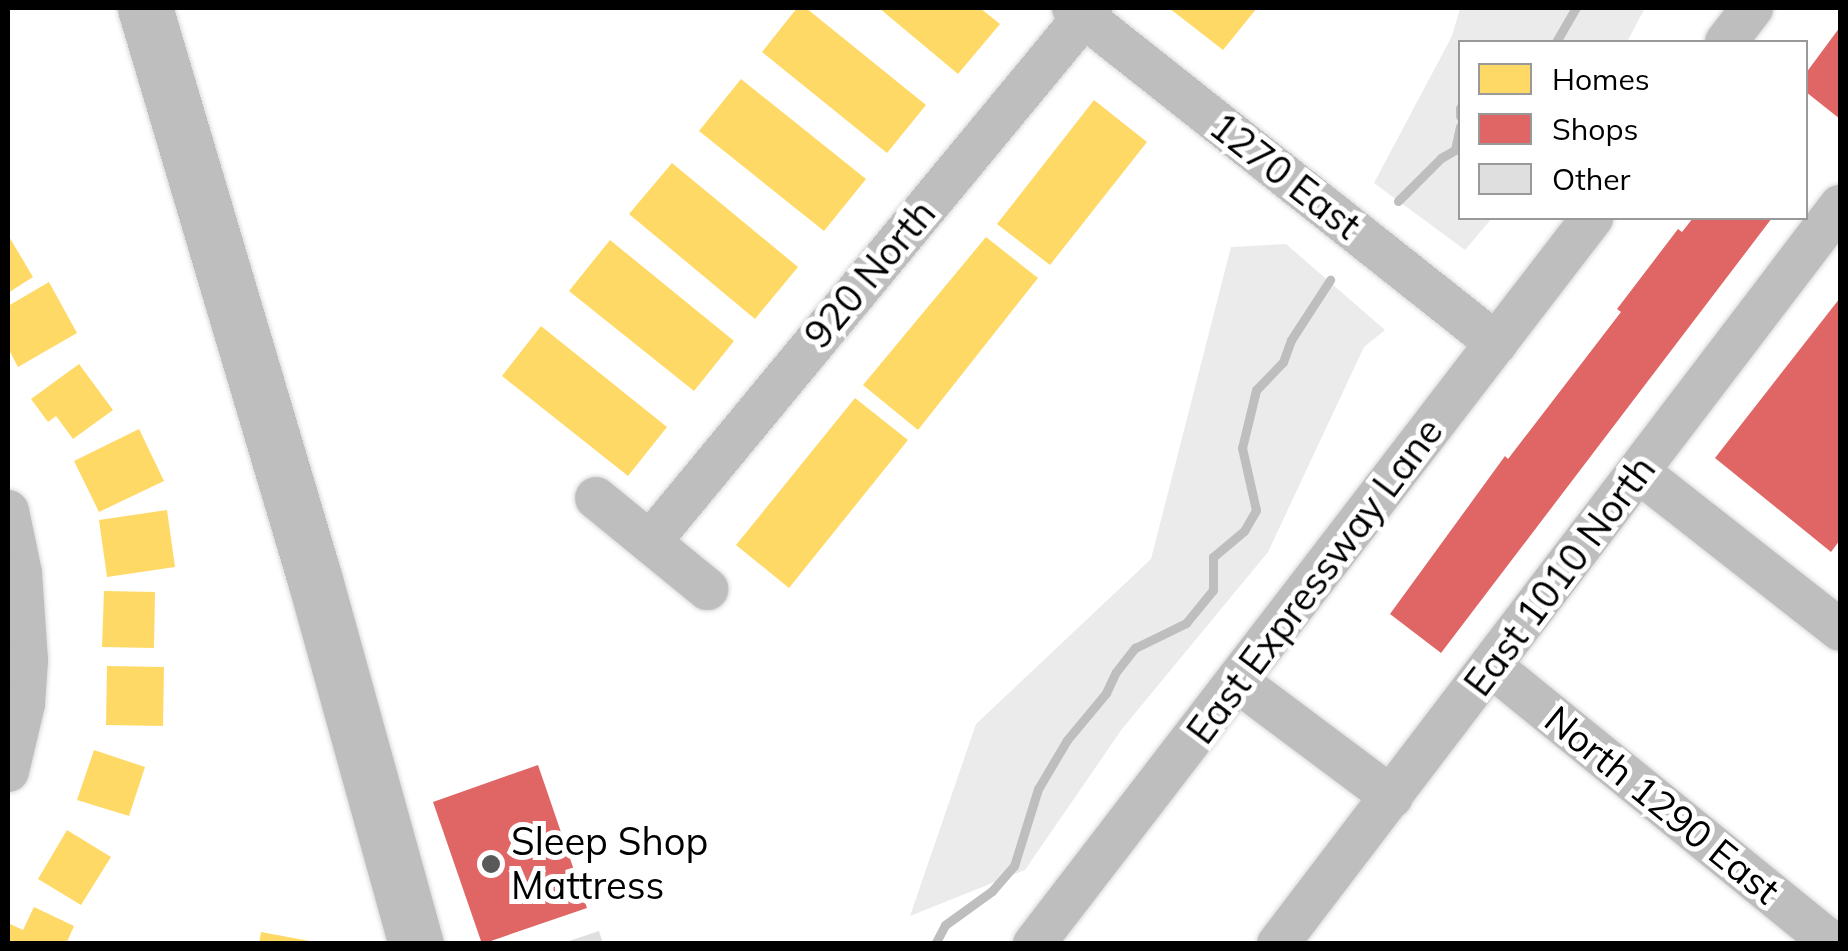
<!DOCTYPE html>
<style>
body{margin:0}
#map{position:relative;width:1848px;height:951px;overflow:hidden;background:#fff;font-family:Mulish,sans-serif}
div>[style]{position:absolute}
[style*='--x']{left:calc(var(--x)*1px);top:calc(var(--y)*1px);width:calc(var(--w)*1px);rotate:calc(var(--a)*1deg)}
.green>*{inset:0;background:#ebebeb}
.homes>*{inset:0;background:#ffd966}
.shops>*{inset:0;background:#e06666}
.stream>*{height:9px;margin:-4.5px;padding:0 4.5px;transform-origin:4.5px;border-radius:4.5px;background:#bebebe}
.building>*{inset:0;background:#dfdfdf}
.roads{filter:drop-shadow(0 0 2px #dbdbdb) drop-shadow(0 0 2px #dbdbdb)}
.minor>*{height:42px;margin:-21px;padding:0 21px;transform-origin:21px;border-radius:21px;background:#bebebe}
.major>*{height:55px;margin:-27.5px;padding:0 27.5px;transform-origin:27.5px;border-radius:27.5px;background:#bebebe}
.dots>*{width:28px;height:28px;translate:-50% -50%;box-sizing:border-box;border:5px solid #fff;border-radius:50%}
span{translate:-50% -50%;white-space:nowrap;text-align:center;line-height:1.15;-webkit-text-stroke:10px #fff;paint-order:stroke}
.street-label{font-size:38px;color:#000}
.poi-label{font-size:38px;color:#000}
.left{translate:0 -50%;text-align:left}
.frame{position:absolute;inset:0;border:10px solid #000;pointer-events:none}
.legend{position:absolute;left:1458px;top:40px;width:350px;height:180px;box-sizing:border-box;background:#fff;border:2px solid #999;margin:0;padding:12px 18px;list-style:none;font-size:30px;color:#000}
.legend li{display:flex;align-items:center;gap:20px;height:50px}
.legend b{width:50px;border:2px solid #999}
</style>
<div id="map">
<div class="green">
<div style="clip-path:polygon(1460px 8px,1645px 8px,1627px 42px,1460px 42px,1460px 218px,1492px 218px,1465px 250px,1374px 183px,1452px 36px)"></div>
<div style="clip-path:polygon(1286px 244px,1385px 330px,1364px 347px,1268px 552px,1122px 729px,1025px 870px,910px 916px,976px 724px,1151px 559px,1231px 247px)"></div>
</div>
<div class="homes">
<div style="clip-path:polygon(797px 8px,806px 8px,926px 105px,887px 153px,762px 52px)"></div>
<div style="clip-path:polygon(879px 8px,980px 8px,1000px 24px,958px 74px)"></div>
<div style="clip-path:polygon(1169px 8px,1257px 8px,1223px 50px)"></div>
<div style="clip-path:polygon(741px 79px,866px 179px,824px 231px,699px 131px)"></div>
<div style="clip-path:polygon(1094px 100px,1147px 142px,1050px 265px,997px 224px)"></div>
<div style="clip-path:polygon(672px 163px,798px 267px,755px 319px,629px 214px)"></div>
<div style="clip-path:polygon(8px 235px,33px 277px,8px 293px)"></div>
<div style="clip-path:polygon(986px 237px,1038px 278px,918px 430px,863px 385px)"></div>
<div style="clip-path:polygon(610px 240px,734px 341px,694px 391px,569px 291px)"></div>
<div style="clip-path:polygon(49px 282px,77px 333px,18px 367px,8px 348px,8px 306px)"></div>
<div style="clip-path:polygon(541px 326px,667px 427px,628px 476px,502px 376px)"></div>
<div style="clip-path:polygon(79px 364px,113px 410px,73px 439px,56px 416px,48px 422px,31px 399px)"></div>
<div style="clip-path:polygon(855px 398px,908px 440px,789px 588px,736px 545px)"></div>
<div style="clip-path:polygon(139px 429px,164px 481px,99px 512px,74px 461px)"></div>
<div style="clip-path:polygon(167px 510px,175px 567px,107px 577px,99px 520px)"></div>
<div style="clip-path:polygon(104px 591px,155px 592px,154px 648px,102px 647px)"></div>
<div style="clip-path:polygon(107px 666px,164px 667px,163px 726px,106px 725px)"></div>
<div style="clip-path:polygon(94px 750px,145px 767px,129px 816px,77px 800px)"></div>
<div style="clip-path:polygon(67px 830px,111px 857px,81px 905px,38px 879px)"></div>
<div style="clip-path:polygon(34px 907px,74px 926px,66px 944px,8px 944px,8px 923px,23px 930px)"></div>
<div style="clip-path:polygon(261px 932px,315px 942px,315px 944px,259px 944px)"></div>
</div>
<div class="shops">
<div style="clip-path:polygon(1840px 27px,1840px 119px,1806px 92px,1806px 73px)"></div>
<div style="clip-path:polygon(1693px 218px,1772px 218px,1441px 653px,1390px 614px,1505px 456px,1508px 459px,1621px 312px,1617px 309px,1678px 229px,1682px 232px)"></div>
<div style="clip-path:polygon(1840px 298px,1840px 540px,1831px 552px,1715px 458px)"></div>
<div style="clip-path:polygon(538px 765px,587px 908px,482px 944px,433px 802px)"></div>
</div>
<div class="stream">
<div style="--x:1556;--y:42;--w:39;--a:-60"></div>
<div style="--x:1460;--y:108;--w:8;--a:90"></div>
<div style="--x:1398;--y:201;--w:61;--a:-45"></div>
<div style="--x:1441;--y:158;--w:16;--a:-30"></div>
<div style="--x:1455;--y:150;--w:24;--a:-78"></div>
<div style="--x:935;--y:944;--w:21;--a:-62"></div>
<div style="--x:945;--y:925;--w:58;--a:-35.9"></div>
<div style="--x:992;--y:891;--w:33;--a:-49"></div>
<div style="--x:1014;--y:866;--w:81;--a:-72.7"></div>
<div style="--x:1038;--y:789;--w:57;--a:-59.4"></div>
<div style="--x:1067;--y:740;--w:61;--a:-50.3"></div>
<div style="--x:1106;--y:693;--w:23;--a:-65"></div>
<div style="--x:1116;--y:672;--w:31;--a:-52"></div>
<div style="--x:1135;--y:648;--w:57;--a:-26.1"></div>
<div style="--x:1186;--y:623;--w:43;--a:-50.7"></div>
<div style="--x:1213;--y:590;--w:33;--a:-90"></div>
<div style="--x:1213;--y:557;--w:40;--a:-40"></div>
<div style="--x:1244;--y:531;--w:24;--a:-60"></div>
<div style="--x:1256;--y:510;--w:64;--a:-102.7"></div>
<div style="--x:1242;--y:448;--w:60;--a:-76.4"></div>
<div style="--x:1256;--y:390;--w:39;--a:-46"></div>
<div style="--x:1283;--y:362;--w:23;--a:-70"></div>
<div style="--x:1291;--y:340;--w:72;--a:-57"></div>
</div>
<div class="building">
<div style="clip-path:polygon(599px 931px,603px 944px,563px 944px,563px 943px)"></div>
</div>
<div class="roads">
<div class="minor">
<div style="--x:1073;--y:8;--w:540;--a:38.38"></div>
<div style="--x:1726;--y:42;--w:43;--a:-52.6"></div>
<div style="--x:1640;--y:473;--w:254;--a:38.1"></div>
<div style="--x:596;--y:498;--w:144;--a:39.3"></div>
<div style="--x:8;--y:511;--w:63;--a:78.2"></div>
<div style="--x:21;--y:573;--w:87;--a:86.1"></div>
<div style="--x:27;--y:660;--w:44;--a:93.9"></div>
<div style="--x:24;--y:704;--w:69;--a:103.4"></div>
<div style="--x:650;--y:542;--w:693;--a:-50.45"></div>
<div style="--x:1491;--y:666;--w:441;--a:39.1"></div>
<div style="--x:1238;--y:682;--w:192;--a:36.8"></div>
<div style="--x:1034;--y:944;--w:916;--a:-52.45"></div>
<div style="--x:1278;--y:944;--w:928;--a:-52.71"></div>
</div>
<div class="major">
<div style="--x:145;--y:8;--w:597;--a:73.45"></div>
<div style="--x:315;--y:580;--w:378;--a:74.5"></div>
</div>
</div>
<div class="dots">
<div style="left:491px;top:864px;background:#595959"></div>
</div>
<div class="street-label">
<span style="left:1285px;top:176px;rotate:38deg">1270 East</span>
<span style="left:870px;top:274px;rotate:-50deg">920 North</span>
<span style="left:1560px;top:576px;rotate:-53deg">East 1010 North</span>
<span style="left:1315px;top:581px;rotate:-53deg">East Expressway Lane</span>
<span style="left:1662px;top:805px;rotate:39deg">North 1290 East</span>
</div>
<div class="poi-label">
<span class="left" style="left:511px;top:864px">Sleep Shop<br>Mattress</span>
</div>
<div class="frame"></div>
<ul class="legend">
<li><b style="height:28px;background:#ffd966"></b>Homes</li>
<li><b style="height:28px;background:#e06666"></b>Shops</li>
<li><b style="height:28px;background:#dfdfdf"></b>Other</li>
</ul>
</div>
